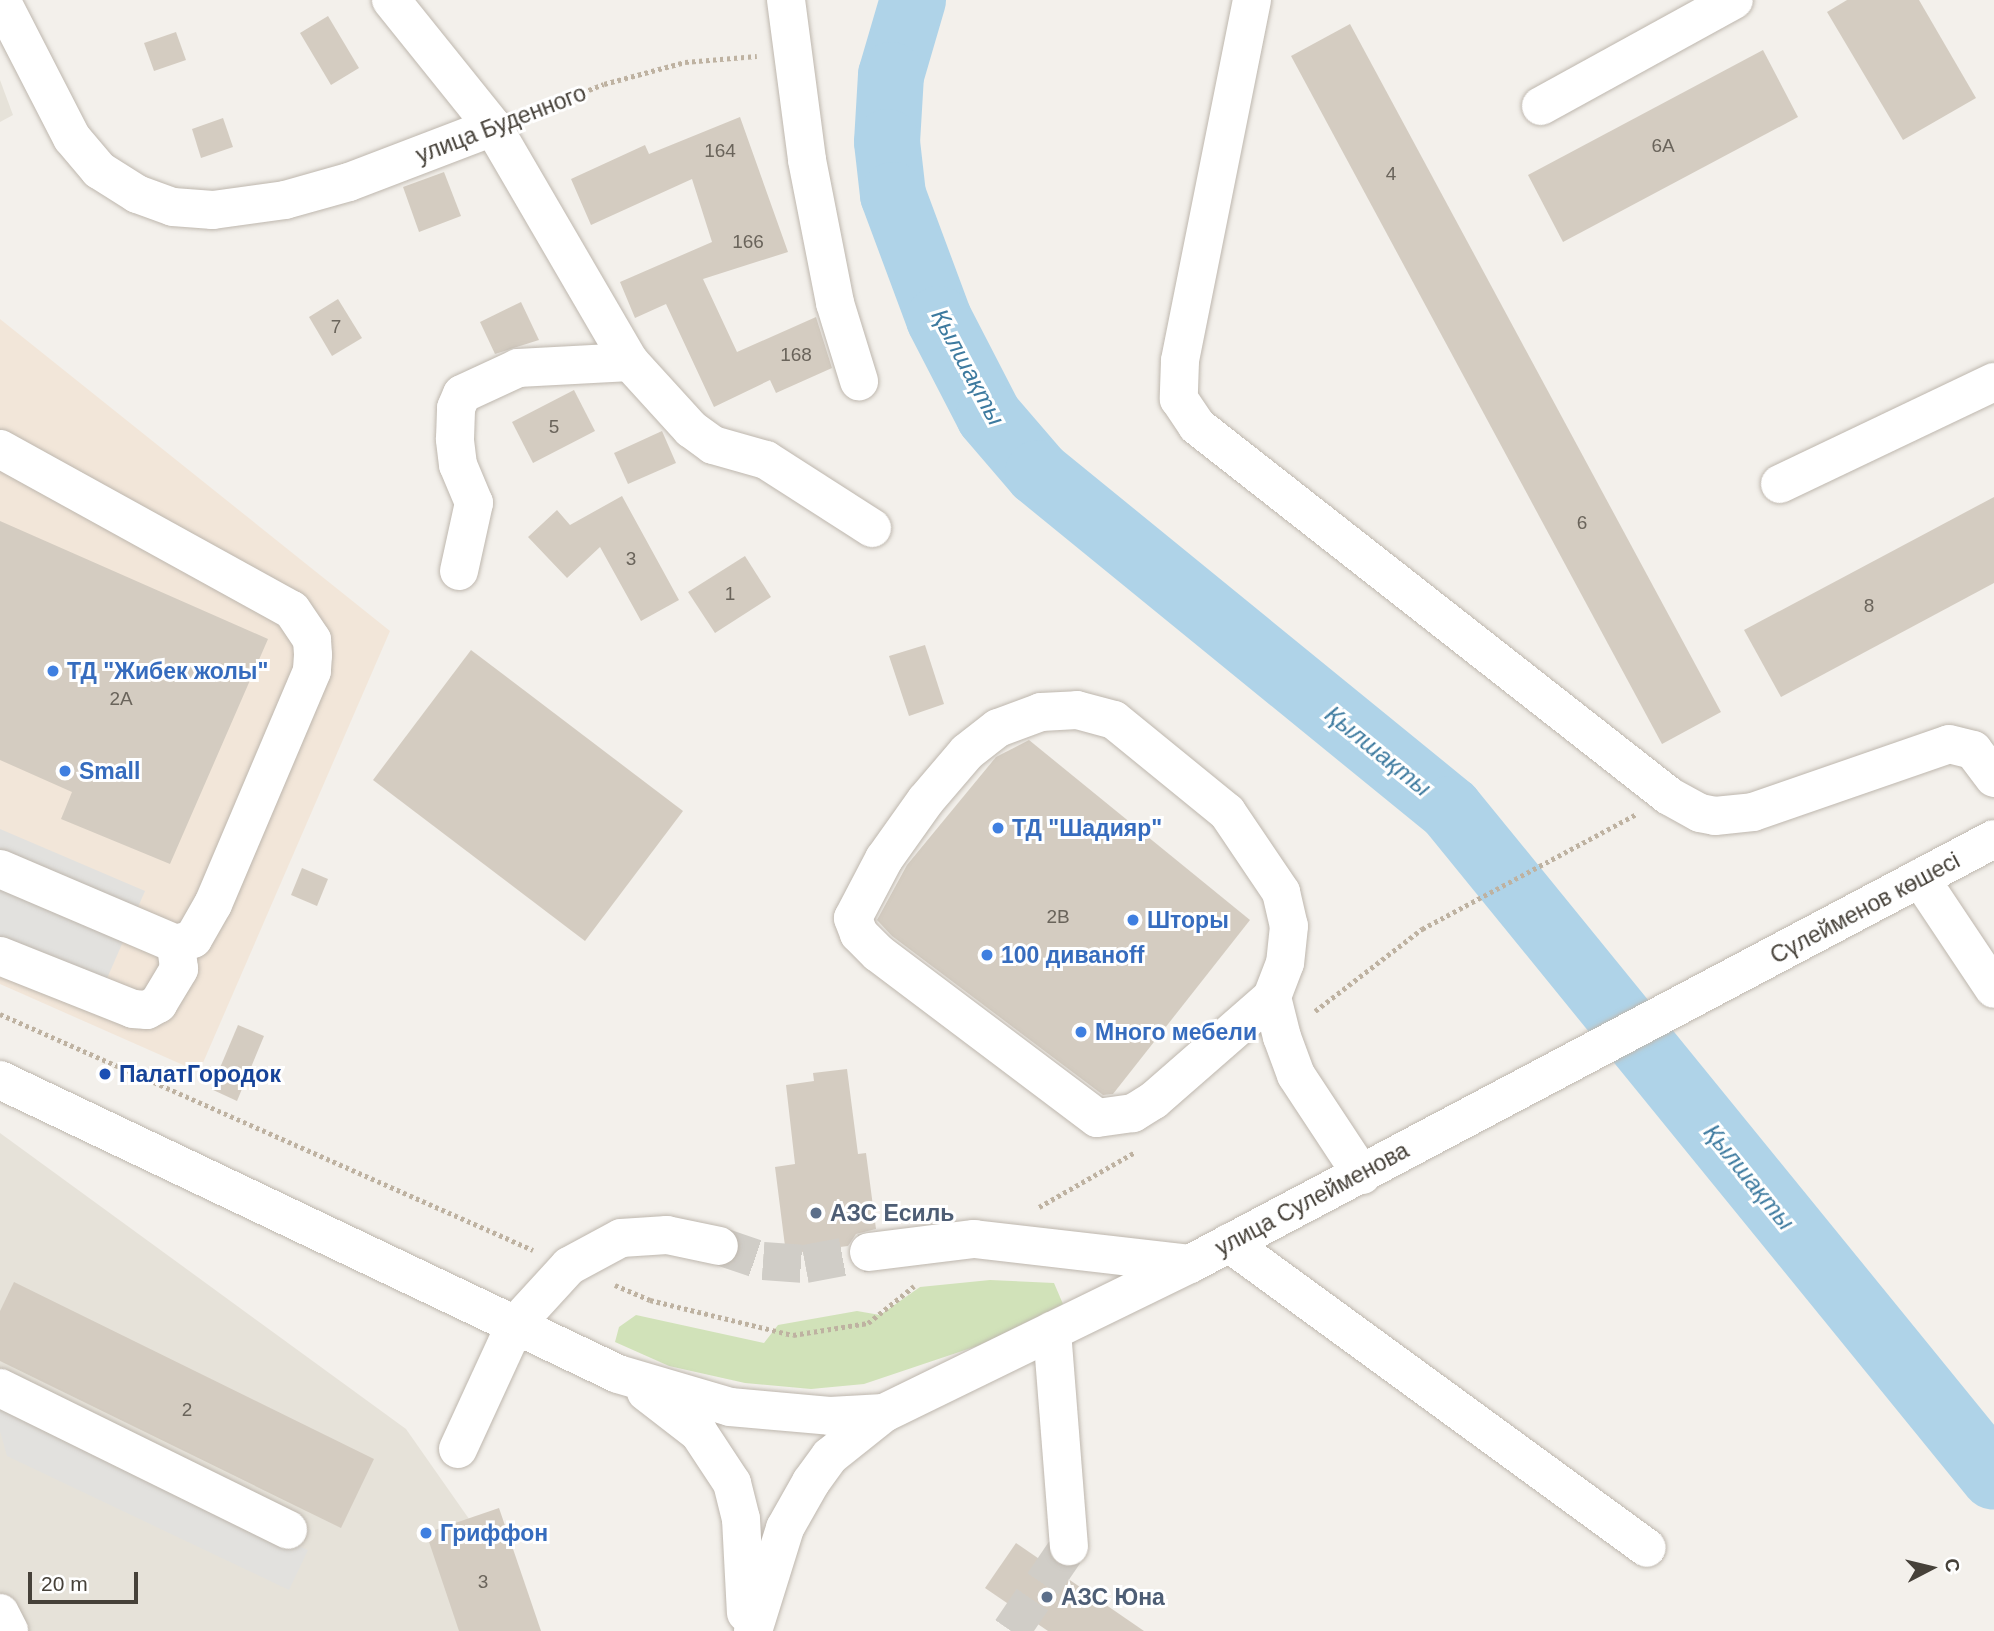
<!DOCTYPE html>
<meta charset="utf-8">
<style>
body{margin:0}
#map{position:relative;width:1994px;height:1631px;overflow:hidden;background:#f3f0eb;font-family:Arial,sans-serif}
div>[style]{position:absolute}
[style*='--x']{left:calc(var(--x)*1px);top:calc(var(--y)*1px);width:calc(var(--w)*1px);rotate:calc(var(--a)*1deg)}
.residential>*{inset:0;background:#e6e2d9}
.commercial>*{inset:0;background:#f2e6d9}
.green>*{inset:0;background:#d1e2b9}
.parking>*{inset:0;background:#e2e1de}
.river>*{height:66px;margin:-33px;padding:0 33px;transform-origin:33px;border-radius:33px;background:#afd3e8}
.building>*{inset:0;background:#d4ccc1}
.minor-tunnel>*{height:38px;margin-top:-19px;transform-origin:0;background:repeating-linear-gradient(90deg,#d0cdc7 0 38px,transparent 0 57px)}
.path>*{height:4.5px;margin-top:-2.25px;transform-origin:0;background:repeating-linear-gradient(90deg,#beb2a1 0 3.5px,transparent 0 7px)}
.roads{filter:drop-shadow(0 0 2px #beb7ae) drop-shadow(0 0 2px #beb7ae)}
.minor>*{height:38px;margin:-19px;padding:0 19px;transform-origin:19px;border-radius:19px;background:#fff}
.dots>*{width:19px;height:19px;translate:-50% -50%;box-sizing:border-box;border:4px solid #fff;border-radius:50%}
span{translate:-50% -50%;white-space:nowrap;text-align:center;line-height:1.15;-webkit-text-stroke:6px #fff;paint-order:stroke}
.number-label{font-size:19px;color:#6a645b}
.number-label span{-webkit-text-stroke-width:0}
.street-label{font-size:23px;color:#464139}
.shop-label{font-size:23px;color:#366cbe;font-weight:700}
.left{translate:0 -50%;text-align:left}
.transit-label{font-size:23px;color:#164399;font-weight:700}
.service-label{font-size:23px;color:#4e5e75;font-weight:700}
.water-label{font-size:24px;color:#3d7a9f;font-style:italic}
.north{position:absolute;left:1896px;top:1533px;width:70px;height:70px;-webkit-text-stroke:5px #fff;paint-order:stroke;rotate:83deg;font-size:19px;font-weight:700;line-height:28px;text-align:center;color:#464139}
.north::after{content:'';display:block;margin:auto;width:24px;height:32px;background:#464139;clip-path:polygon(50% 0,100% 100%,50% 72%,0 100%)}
.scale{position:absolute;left:28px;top:1572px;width:110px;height:32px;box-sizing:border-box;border:4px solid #464139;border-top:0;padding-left:9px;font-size:21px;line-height:24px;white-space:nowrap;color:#464139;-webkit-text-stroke:5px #fff;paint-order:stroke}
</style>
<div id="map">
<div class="residential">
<div style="clip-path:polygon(0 80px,13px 115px,0 122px)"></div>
<div style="clip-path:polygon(0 1133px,406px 1429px,488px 1546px,517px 1631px,0 1631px)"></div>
</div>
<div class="commercial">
<div style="clip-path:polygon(0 319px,390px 631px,199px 1072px,0 984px)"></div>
</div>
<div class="green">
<div style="clip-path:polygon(990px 1280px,1054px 1283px,1063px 1304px,980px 1345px,864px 1384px,811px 1389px,745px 1383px,669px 1366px,615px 1342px,619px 1327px,636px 1315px,764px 1343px,778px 1325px,857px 1311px,880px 1315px,920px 1287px)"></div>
</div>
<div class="parking">
<div style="clip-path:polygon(0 829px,145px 891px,102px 990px,0 947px)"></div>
<div style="clip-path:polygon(0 1405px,308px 1550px,289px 1590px,7px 1456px,0 1431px)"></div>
</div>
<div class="river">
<div style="--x:913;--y:0;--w:78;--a:106.3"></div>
<div style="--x:891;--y:75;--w:67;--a:93.4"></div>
<div style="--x:887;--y:142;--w:53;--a:83.5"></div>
<div style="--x:893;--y:195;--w:132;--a:69.6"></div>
<div style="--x:939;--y:319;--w:109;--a:62.7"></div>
<div style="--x:989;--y:416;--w:75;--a:49.3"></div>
<div style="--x:1038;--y:473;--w:532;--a:39.2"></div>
<div style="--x:1450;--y:809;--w:861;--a:50.84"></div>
</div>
<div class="building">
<div style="clip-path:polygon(1847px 0,1919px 0,1976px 98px,1903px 140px,1827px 12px)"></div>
<div style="clip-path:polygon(328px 16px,359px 68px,331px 85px,300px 33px)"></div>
<div style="clip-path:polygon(1350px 24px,1721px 712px,1662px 744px,1291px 56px)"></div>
<div style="clip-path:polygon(176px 32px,186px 60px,154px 71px,144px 43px)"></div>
<div style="clip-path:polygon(1763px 50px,1798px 117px,1563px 242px,1528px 175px)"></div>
<div style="clip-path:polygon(740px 117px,788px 252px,703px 279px,737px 352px,816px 317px,832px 368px,776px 393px,770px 380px,714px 407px,666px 304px,635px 318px,620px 282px,712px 242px,692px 179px,591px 225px,571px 179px,645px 145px,649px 154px)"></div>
<div style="clip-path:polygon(223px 118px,233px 147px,201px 158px,192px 129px)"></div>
<div style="clip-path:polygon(444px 172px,461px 216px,419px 232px,403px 187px)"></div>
<div style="clip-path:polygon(338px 299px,362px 338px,332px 356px,309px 317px)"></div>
<div style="clip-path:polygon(521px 302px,539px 340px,495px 354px,480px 322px)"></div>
<div style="clip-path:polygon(574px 390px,595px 431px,533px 463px,512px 422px)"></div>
<div style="clip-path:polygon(662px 431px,676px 463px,628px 484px,614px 453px)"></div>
<div style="clip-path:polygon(622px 496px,679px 600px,641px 621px,600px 547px,567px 578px,528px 537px,557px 510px,570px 525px)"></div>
<div style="clip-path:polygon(1994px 497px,1994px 583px,1781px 697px,1744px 630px)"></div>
<div style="clip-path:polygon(0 521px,268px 639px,170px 864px,61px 819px,72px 792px,0 760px)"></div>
<div style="clip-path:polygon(745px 556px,771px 597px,715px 633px,688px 592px)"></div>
<div style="clip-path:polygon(925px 645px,944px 704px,909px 716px,889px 656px)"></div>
<div style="clip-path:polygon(471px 650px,683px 811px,585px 941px,373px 780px)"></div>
<div style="clip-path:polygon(1029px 740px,1250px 920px,1113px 1094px,1103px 1095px,892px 936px,877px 920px,907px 865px,996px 757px)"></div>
<div style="clip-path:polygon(302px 868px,328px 879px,317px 906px,291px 895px)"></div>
<div style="clip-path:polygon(238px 1025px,264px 1036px,237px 1101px,211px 1089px)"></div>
<div style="clip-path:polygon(847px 1069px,858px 1154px,866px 1153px,876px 1229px,856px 1234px,848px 1246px,786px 1254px,775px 1167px,795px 1164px,786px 1085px,814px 1081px,813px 1073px)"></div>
<div style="clip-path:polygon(14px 1282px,374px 1459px,341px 1528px,0 1361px,0 1311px)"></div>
<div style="clip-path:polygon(499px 1508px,541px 1631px,459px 1631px,426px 1533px)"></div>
<div style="clip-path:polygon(1016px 1543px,1144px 1631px,1048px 1631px,985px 1588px)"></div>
</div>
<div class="minor-tunnel">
<div style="--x:719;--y:1246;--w:46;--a:18.8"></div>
<div style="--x:763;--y:1261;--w:42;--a:4.1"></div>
<div style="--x:805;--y:1264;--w:65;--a:-10.6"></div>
<div style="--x:1011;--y:1631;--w:103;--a:-55.7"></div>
</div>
<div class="path">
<div style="--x:530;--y:113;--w:79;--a:-21.4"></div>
<div style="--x:604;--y:84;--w:84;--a:-15.2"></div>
<div style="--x:685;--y:62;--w:72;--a:-4.8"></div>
<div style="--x:1315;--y:1011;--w:135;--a:-37.5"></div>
<div style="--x:1422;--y:929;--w:242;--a:-28.2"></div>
<div style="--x:0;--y:1014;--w:583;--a:23.88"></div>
<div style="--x:1039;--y:1207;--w:111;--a:-29.8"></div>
<div style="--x:615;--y:1285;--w:38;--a:23"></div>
<div style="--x:650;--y:1300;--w:147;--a:13.8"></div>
<div style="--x:793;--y:1335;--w:76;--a:-9.1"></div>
<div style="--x:868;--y:1323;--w:59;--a:-38.8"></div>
</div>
<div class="roads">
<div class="minor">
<div style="--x:1;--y:0;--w:155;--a:62.8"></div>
<div style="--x:72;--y:138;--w:42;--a:49.8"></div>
<div style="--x:99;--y:170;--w:45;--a:32.3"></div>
<div style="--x:137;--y:194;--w:38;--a:20"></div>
<div style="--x:173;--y:207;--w:40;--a:4.3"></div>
<div style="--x:213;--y:210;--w:73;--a:-7.9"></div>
<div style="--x:285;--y:200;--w:66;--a:-15.7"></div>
<div style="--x:349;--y:182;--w:154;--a:-20.9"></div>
<div style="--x:391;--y:0;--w:163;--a:51.2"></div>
<div style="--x:493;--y:127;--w:272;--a:59.8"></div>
<div style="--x:630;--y:362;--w:91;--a:47.7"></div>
<div style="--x:691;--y:429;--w:27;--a:36"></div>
<div style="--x:713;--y:445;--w:55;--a:15.8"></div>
<div style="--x:766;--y:460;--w:126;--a:32.7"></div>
<div style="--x:786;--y:0;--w:161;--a:82.5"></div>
<div style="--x:807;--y:160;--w:146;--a:78.9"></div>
<div style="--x:835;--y:303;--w:82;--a:72.9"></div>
<div style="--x:1252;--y:0;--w:368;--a:101.3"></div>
<div style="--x:1180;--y:361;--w:38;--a:92"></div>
<div style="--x:1179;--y:399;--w:32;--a:56"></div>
<div style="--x:1197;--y:426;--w:600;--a:38.09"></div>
<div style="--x:1669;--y:796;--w:35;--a:29"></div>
<div style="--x:1700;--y:813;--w:15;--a:11"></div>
<div style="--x:1715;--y:816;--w:38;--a:-6"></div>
<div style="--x:1753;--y:812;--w:207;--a:-19.1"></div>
<div style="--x:1949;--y:744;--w:25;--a:14"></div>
<div style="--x:1973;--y:750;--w:35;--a:53"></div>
<div style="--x:1541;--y:106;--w:220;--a:-28.8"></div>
<div style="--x:0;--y:449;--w:333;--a:28.9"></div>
<div style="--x:292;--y:610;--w:36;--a:56"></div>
<div style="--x:312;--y:640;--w:15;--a:86"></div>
<div style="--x:313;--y:655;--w:16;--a:94"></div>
<div style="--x:312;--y:671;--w:253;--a:113"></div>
<div style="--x:213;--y:904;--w:40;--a:119.7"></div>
<div style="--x:193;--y:939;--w:18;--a:164"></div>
<div style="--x:176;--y:944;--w:191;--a:-156.9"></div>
<div style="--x:1780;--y:484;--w:237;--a:-25.5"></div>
<div style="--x:459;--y:571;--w:70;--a:-77.6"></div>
<div style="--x:474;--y:503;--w:41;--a:-112.8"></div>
<div style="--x:458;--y:465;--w:26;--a:-97"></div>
<div style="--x:455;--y:439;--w:31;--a:-88"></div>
<div style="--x:456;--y:408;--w:15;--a:-67"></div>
<div style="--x:462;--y:394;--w:62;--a:-24.9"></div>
<div style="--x:518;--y:368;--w:112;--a:-3.1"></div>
<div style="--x:1920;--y:878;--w:133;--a:56.3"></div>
<div style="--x:0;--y:956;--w:143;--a:21.7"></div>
<div style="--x:133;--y:1009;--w:14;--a:4"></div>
<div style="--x:147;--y:1010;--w:13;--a:-29"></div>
<div style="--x:158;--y:1004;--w:41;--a:-59"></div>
<div style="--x:179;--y:969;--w:25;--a:-97"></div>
<div style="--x:1272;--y:997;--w:157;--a:138.9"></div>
<div style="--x:1154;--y:1100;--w:25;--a:148"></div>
<div style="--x:1133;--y:1113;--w:36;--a:172"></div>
<div style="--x:1097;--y:1118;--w:274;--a:-143"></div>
<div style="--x:878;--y:953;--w:27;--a:-135"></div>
<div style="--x:859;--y:934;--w:17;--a:-111"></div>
<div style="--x:853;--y:918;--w:67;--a:-62.3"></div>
<div style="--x:884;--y:859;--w:72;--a:-54.6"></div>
<div style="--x:926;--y:800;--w:63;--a:-49.5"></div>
<div style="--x:967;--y:752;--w:39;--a:-38"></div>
<div style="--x:998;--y:728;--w:46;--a:-20.4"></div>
<div style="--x:1041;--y:712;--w:36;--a:-3"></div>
<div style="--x:1077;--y:710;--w:38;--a:15"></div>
<div style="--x:1114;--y:720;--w:146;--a:39.2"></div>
<div style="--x:1227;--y:812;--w:97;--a:56"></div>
<div style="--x:1281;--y:892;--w:35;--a:77"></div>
<div style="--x:1289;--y:926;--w:37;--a:96"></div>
<div style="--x:1285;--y:963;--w:36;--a:111"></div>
<div style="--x:1272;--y:997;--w:41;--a:76"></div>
<div style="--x:1282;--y:1037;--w:40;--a:69.8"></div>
<div style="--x:1296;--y:1075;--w:120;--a:56.6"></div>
<div style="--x:0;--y:1080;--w:684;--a:25.44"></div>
<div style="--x:618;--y:1374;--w:117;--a:16.4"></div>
<div style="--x:730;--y:1407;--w:100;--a:5.1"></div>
<div style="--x:830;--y:1416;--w:54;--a:-3.2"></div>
<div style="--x:1229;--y:1243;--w:517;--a:36.12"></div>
<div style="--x:869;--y:1252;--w:106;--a:-7.1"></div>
<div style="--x:974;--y:1239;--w:217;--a:6.6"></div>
<div style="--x:1052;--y:1331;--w:216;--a:85.5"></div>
<div style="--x:0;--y:1388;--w:321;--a:26.2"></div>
<div style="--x:646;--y:1392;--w:67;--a:37.7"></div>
<div style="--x:699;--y:1433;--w:60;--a:56.6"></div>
<div style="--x:732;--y:1483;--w:37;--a:76"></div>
<div style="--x:741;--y:1519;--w:94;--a:87"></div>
<div style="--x:458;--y:1449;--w:136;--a:-65.3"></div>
<div style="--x:515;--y:1325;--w:80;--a:-47.5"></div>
<div style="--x:569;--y:1266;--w:59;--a:-28.3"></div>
<div style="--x:621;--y:1238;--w:46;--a:-3.7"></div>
<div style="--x:667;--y:1235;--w:53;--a:11.9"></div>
<div style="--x:0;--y:1613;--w:20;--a:63"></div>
<div style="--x:753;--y:1631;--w:108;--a:-72.7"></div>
<div style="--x:785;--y:1528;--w:53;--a:-60.5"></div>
<div style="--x:811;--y:1482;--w:32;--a:-54"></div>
<div style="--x:830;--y:1456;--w:69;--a:-38.5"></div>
<div style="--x:884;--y:1413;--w:340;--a:-26"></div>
<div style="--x:1190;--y:1264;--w:909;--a:-27.86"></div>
</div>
</div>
<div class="dots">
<div style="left:53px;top:671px;background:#3f7fe0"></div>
<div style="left:65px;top:771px;background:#3f7fe0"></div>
<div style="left:998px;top:828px;background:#3f7fe0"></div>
<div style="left:1133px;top:920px;background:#3f7fe0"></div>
<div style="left:987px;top:955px;background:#3f7fe0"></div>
<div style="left:1081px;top:1032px;background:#3f7fe0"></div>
<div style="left:105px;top:1074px;background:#1a4fb4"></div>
<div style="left:816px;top:1213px;background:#5c6f8a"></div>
<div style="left:426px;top:1533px;background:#3f7fe0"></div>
<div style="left:1047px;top:1597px;background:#5c6f8a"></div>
</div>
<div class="number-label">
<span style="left:1663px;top:146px">6А</span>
<span style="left:720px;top:151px">164</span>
<span style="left:1391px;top:174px">4</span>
<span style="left:748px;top:242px">166</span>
<span style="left:336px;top:327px">7</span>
<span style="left:796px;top:355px">168</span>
<span style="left:554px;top:427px">5</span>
<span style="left:1582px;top:523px">6</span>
<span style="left:631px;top:559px">3</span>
<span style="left:730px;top:594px">1</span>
<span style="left:1869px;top:606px">8</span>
<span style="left:121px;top:699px">2А</span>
<span style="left:1058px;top:917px">2В</span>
<span style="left:187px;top:1410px">2</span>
<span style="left:483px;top:1582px">3</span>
</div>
<div class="street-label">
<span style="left:501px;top:124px;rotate:-21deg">улица Буденного</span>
<span style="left:1865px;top:908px;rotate:-28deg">Сүлейменов көшесі</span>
<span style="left:1312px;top:1199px;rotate:-28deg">улица Сулейменова</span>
</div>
<div class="shop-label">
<span class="left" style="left:67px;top:671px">ТД "Жибек жолы"</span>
<span class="left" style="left:79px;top:771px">Small</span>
<span class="left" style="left:1012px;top:828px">ТД "Шадияр"</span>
<span class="left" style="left:1147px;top:920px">Шторы</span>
<span class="left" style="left:1001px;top:955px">100 диваноff</span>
<span class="left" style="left:1095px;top:1032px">Много мебели</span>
<span class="left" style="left:440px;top:1533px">Гриффон</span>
</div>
<div class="transit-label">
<span class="left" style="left:119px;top:1074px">ПалатГородок</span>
</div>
<div class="service-label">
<span class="left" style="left:830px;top:1213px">АЗС Есиль</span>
<span class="left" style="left:1061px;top:1597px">АЗС Юна</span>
</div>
<div class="water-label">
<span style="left:968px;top:367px;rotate:62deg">Қылшақты</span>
<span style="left:1378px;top:751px;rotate:39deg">Қылшақты</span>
<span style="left:1749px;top:1177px;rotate:51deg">Қылшақты</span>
</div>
<div class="north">С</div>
<div class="scale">20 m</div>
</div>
